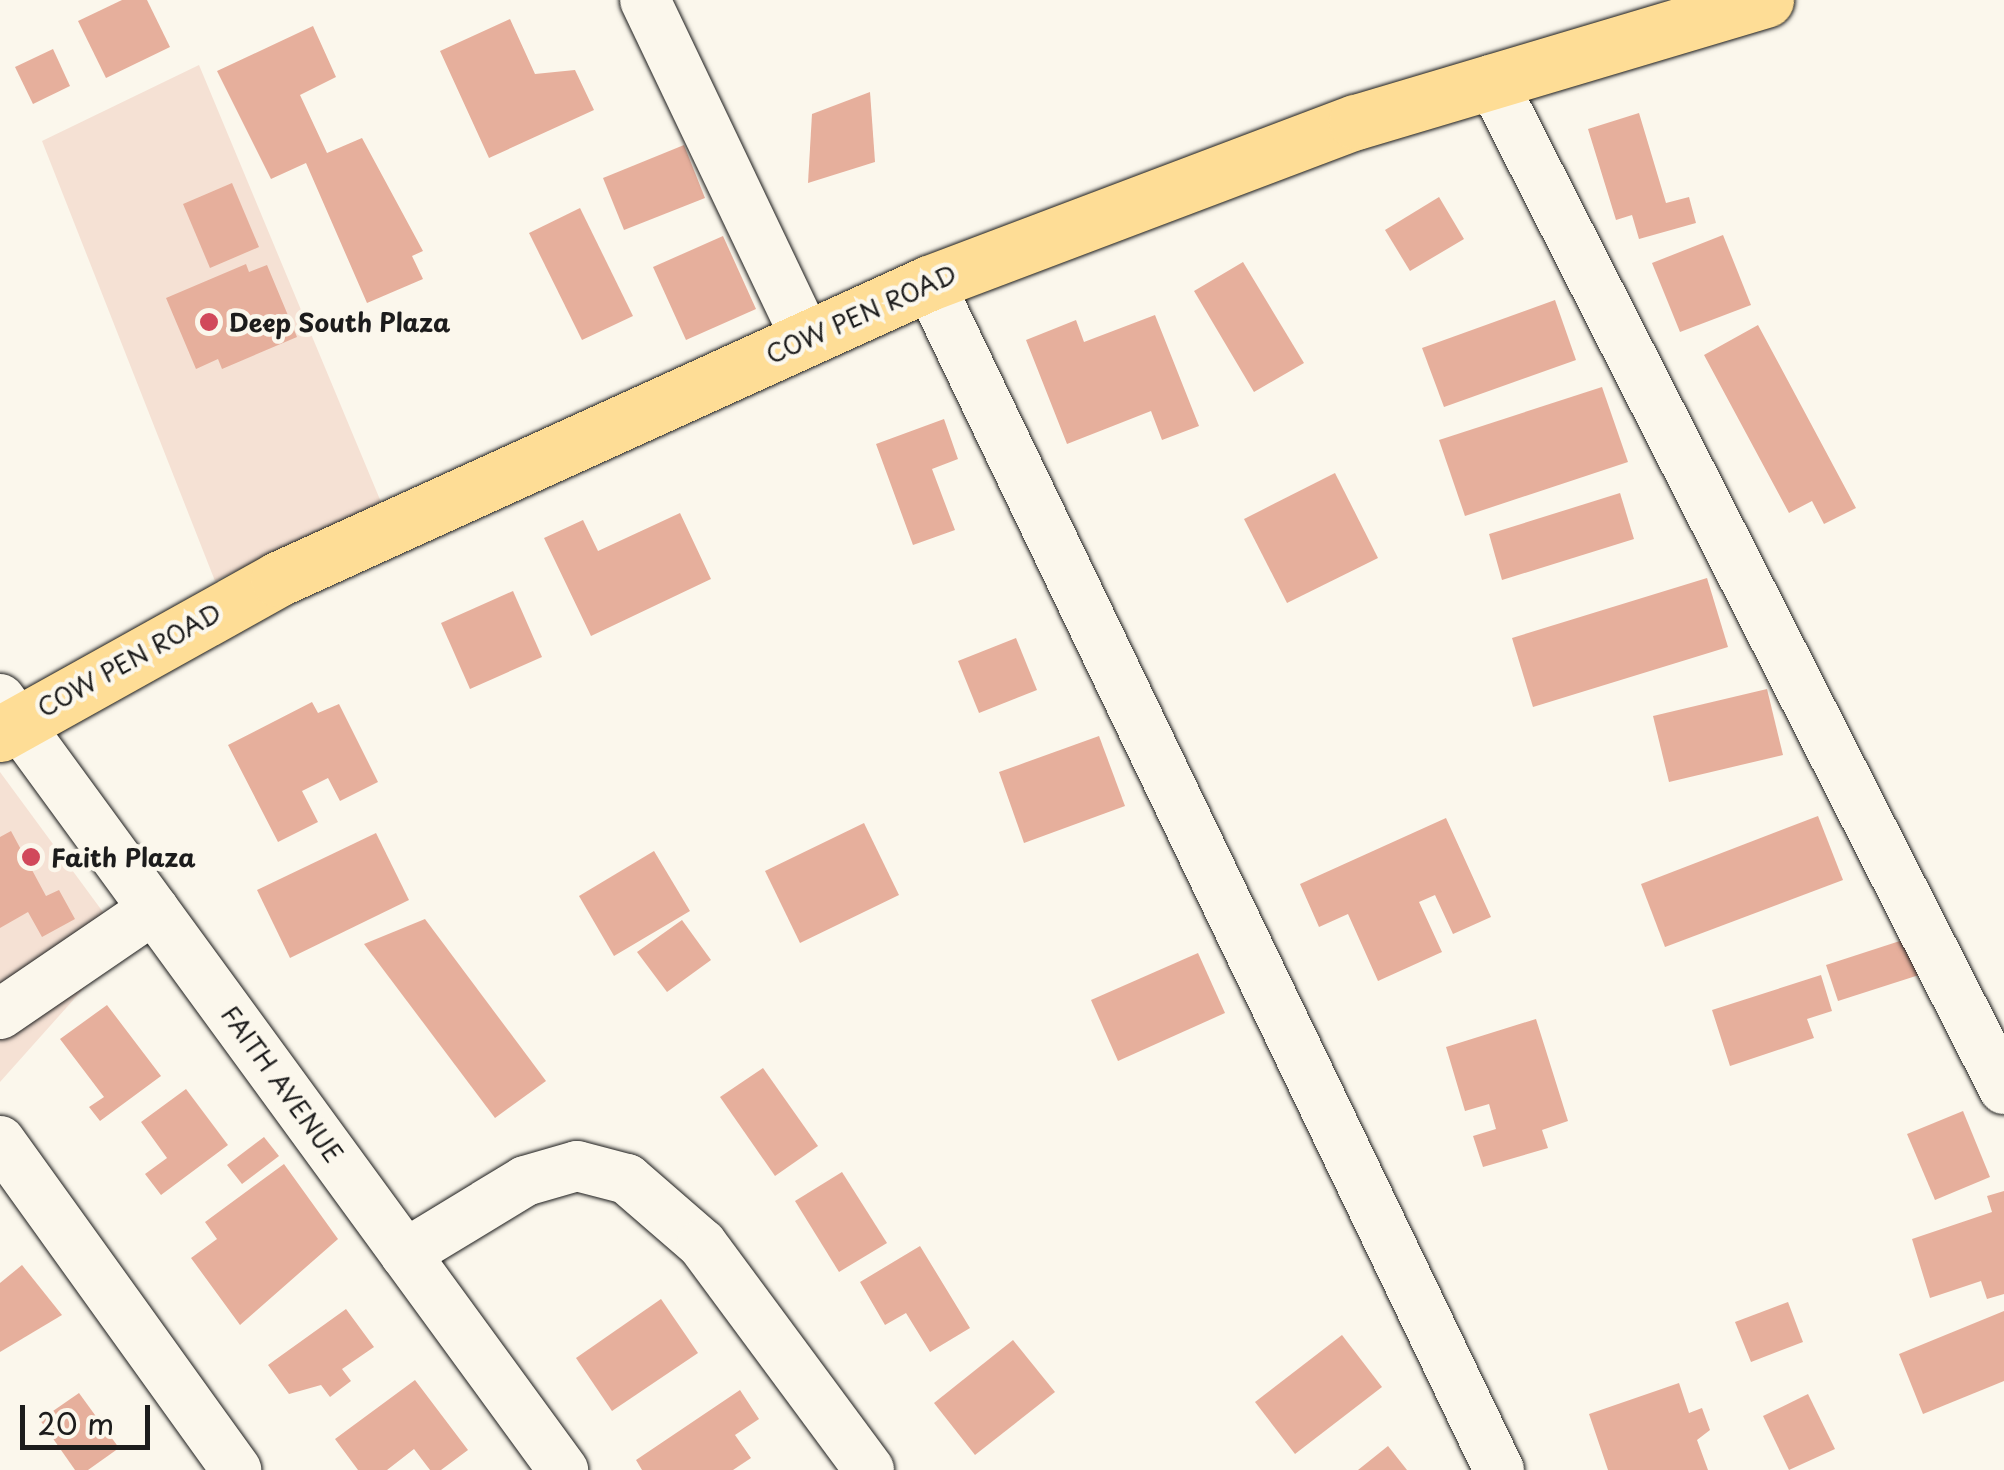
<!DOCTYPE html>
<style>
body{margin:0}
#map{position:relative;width:2004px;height:1470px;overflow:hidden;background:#fbf7ec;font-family:"Playpen Sans",sans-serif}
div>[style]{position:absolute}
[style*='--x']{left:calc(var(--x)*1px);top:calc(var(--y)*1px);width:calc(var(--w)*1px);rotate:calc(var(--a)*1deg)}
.built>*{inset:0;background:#f5e1d4}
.building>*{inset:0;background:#e6af9c}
.roads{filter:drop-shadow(0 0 2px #1c1c1c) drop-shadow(0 0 2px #1c1c1c)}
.minor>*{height:50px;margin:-25px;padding:0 25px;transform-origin:25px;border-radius:25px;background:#fbf7ec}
.major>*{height:55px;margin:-27.5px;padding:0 27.5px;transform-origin:27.5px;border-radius:27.5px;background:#fedd96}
.dots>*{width:28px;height:28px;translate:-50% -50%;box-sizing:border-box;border:5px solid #fbf7ec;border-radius:50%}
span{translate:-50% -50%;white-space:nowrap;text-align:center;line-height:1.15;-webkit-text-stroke:9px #fbf7ec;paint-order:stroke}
.street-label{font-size:25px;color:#1c1c1c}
.poi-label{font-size:25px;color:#1c1c1c;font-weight:700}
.left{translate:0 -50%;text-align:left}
.scale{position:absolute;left:20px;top:1405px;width:130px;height:45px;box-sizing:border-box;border:5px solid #1c1c1c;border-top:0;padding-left:12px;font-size:30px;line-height:35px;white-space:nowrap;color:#1c1c1c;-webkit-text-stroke:8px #fbf7ec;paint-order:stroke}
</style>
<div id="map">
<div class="built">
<div style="clip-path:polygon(199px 65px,381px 502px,215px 581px,42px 141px)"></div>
<div style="clip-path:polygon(0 772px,125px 942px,0 1082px)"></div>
</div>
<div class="building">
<div style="clip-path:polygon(122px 0,147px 0,170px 47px,106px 78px,78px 21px)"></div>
<div style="clip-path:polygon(510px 19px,535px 74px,575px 70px,594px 110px,489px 158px,440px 51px)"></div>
<div style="clip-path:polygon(313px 26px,336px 77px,300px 95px,327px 153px,362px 138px,423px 251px,412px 256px,423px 279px,367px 303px,306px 163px,271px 179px,217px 71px)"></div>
<div style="clip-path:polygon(53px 49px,70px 86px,33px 104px,15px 67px)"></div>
<div style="clip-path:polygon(870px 92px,875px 162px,808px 183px,812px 114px)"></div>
<div style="clip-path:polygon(1639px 113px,1666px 203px,1689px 197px,1696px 223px,1639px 239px,1632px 215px,1616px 220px,1588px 129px)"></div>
<div style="clip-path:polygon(684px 145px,705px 198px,624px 230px,603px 178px)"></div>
<div style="clip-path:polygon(232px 183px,259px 247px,210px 268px,183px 204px)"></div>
<div style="clip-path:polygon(1439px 197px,1464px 239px,1410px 271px,1385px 230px)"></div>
<div style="clip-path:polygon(580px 208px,633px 316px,582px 340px,529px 233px)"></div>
<div style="clip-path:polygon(1723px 235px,1751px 305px,1680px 332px,1652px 263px)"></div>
<div style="clip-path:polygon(723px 236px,756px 309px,686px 340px,653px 267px)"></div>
<div style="clip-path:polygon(1243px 262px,1304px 363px,1254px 392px,1194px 291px)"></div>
<div style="clip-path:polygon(246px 264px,249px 272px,267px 265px,297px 337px,222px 369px,218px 359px,196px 369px,166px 298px)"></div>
<div style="clip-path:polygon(1555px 300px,1576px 360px,1444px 407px,1422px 348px)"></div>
<div style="clip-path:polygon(1155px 315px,1199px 426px,1162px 440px,1151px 411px,1067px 444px,1026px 340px,1076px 320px,1084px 342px)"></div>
<div style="clip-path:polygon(1758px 325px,1856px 508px,1824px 524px,1812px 501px,1789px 513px,1704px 355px)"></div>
<div style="clip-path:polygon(1602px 387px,1628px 462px,1465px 516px,1439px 440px)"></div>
<div style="clip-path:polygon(944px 419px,958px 459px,932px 469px,955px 530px,913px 545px,876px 444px)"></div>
<div style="clip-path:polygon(1335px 473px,1378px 558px,1287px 603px,1244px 519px)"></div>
<div style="clip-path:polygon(1620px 493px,1634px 539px,1502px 580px,1489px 534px)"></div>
<div style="clip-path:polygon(680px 513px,711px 579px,591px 636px,544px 538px,583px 520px,598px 551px)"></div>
<div style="clip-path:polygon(1707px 578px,1728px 647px,1533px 707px,1512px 638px)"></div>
<div style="clip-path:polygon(513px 591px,542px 657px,470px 689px,441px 623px)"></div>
<div style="clip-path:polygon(1016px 638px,1037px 690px,979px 713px,958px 661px)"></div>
<div style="clip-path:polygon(1767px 689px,1783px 755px,1669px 782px,1653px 716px)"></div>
<div style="clip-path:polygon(312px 702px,318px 713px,339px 704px,378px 782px,340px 801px,328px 778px,302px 791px,318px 822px,278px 842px,228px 745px)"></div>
<div style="clip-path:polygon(1099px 736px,1125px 806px,1024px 843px,999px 772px)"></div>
<div style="clip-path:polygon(1818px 816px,1843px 880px,1665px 947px,1641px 884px)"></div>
<div style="clip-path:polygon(1446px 818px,1491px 917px,1453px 934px,1435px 895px,1419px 902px,1442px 952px,1378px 981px,1348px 914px,1319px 927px,1300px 884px)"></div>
<div style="clip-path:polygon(864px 823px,899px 895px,800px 943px,765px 871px)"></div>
<div style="clip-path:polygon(11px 831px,46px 896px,59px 890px,75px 919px,42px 937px,28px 912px,0 928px,0 837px)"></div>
<div style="clip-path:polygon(376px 833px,409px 900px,290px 958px,257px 890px)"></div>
<div style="clip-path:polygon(654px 851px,690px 911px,614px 956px,579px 896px)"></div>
<div style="clip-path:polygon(425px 919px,546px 1081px,495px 1118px,364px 944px)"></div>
<div style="clip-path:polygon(682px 920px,711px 960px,667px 992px,637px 952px)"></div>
<div style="clip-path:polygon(1906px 939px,1919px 975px,1838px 1001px,1826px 965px)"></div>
<div style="clip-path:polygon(1198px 953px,1225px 1013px,1118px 1061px,1091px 1000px)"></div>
<div style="clip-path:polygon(1821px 975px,1832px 1011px,1807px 1019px,1814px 1038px,1730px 1066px,1712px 1010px)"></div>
<div style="clip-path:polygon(107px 1005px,161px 1076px,100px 1121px,89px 1107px,104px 1097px,60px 1039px)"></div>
<div style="clip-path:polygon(1536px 1019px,1568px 1121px,1542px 1130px,1548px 1148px,1483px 1167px,1473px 1136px,1496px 1129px,1489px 1104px,1465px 1111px,1446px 1047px)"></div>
<div style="clip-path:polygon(763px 1068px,818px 1146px,775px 1176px,720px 1097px)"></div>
<div style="clip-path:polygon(186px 1089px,228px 1145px,161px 1195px,145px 1174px,167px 1158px,141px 1122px)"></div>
<div style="clip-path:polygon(1963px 1111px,1990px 1177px,1935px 1200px,1907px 1134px)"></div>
<div style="clip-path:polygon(264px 1137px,279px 1156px,242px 1184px,227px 1165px)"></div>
<div style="clip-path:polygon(284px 1164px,338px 1239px,240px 1325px,191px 1258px,217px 1239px,205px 1222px)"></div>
<div style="clip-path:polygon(842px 1172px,887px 1243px,839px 1272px,795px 1201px)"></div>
<div style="clip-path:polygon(2004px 1191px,2004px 1294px,1987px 1299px,1981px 1281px,1930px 1298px,1912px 1239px,1992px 1212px,1987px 1196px)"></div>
<div style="clip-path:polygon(920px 1246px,970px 1328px,930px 1352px,906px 1313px,885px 1325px,860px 1282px)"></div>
<div style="clip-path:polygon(22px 1265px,62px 1315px,0 1352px,0 1283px)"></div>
<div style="clip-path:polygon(661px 1299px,698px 1353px,612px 1411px,576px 1358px)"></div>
<div style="clip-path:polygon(1788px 1302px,1803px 1342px,1751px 1362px,1735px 1322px)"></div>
<div style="clip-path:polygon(346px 1309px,374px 1347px,342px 1369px,351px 1381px,330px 1397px,321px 1385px,289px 1394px,268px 1365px)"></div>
<div style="clip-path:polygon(2004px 1311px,2004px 1381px,1923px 1414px,1899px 1354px)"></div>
<div style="clip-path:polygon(1342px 1335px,1382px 1387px,1295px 1454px,1255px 1402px)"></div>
<div style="clip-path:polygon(1013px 1340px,1055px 1392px,975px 1455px,934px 1403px)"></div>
<div style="clip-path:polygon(415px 1380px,468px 1450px,441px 1470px,430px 1470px,414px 1449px,387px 1470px,358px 1470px,335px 1439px)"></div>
<div style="clip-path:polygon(1679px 1383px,1689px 1413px,1702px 1408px,1710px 1430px,1697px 1440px,1708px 1470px,1608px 1470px,1589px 1414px)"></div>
<div style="clip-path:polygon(740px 1390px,759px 1419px,735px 1435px,751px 1458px,733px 1470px,642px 1470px,636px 1460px)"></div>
<div style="clip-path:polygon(79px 1393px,119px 1448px,88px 1470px,75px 1470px,40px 1420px)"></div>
<div style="clip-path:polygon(1808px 1394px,1835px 1449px,1789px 1470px,1763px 1416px)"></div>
<div style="clip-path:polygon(1388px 1446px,1407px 1470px,1358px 1470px)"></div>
</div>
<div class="roads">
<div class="minor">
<div style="--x:645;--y:0;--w:373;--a:64.5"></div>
<div style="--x:1491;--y:80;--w:1132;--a:63.05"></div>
<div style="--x:929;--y:283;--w:1317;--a:64.35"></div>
<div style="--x:0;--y:699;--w:955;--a:53.86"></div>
<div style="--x:0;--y:1014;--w:186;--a:-34.3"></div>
<div style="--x:0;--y:1141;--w:405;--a:54.3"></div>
<div style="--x:405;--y:1254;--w:140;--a:-31.3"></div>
<div style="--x:525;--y:1181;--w:54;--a:-16.1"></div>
<div style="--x:577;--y:1166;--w:52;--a:14.6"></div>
<div style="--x:627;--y:1179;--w:99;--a:40.9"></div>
<div style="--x:702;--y:1244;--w:281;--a:53.5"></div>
</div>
<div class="major">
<div style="--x:0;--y:734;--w:318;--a:-29.1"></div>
<div style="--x:278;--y:579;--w:715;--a:-24.45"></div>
<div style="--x:929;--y:283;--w:456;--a:-20.7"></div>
<div style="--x:1356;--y:122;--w:428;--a:-16.6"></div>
</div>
</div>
<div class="dots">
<div style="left:209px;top:322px;background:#d1495b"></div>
<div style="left:31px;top:857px;background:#d1495b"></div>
</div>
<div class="street-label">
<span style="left:861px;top:314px;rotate:-24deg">COW PEN ROAD</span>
<span style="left:129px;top:660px;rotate:-29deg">COW PEN ROAD</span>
<span style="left:282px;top:1084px;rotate:54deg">FAITH AVENUE</span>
</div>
<div class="poi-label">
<span class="left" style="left:229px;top:322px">Deep South Plaza</span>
<span class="left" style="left:51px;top:857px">Faith Plaza</span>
</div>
<div class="scale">20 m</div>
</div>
